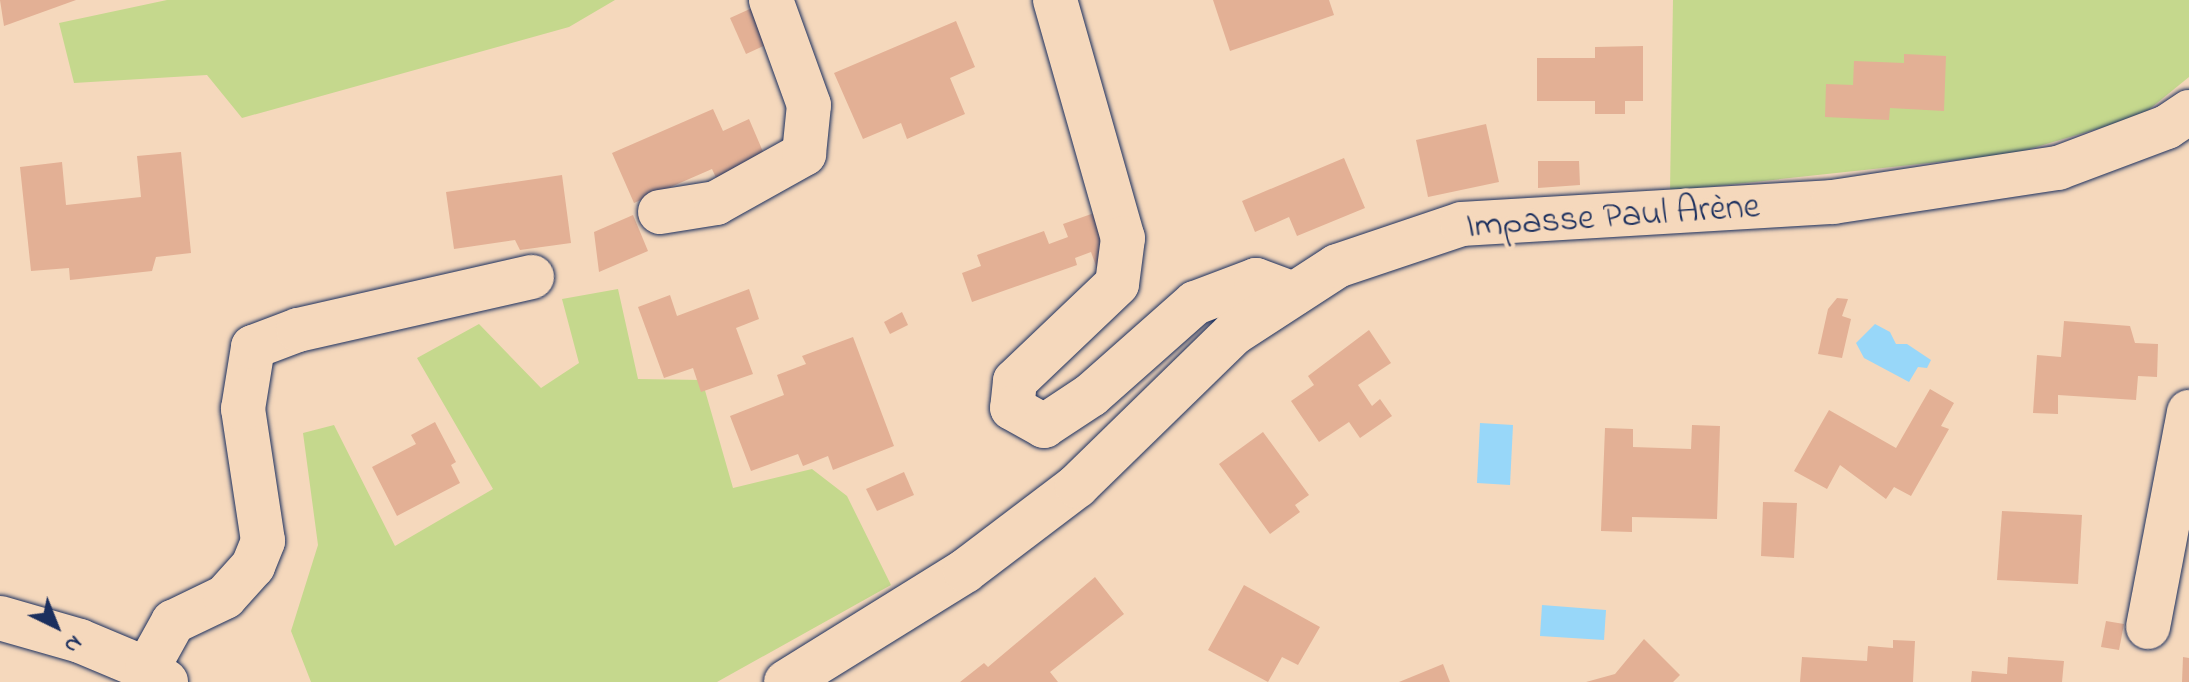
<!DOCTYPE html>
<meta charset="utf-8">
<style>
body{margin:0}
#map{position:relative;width:2189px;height:682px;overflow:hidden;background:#f5d8bc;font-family:"Indie Flower",sans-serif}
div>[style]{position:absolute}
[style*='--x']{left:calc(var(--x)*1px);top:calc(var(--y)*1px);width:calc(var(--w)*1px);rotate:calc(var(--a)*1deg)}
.green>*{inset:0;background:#c5d88d}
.water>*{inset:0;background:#98d7f9}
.building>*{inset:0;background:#e3b095}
.roads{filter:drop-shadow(0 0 2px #1b2f5e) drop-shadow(0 0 2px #1b2f5e)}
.minor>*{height:44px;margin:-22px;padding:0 22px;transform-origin:22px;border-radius:22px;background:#f5d8bc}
span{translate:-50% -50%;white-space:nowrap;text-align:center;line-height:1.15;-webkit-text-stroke:8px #f5d8bc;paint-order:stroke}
.street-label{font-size:36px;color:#1b2f5e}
.north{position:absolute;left:16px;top:586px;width:80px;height:80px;-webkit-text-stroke:6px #f5d8bc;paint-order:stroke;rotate:137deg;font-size:22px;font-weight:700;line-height:32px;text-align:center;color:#1b2f5e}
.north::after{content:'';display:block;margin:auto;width:28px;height:36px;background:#1b2f5e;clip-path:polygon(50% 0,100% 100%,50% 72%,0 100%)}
</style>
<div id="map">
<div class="green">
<div style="clip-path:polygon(167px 0,615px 0,569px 27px,242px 118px,207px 75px,74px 83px,59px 23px)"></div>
<div style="clip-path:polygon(1673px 0,2189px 0,2189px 77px,2141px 116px,2013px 154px,1670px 191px)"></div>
<div style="clip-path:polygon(618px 289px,638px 379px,702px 380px,733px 488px,812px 469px,847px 496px,891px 585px,717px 682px,311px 682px,291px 631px,318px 545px,303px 433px,334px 425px,395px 546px,493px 489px,417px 358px,479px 324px,541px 388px,579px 363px,562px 299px)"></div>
</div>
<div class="water">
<div style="clip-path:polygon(1875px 324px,1890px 332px,1896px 344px,1907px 344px,1931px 360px,1927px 368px,1918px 367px,1909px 382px,1864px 358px,1856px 343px)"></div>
<div style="clip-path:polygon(1480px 423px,1513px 425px,1510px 485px,1477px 483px)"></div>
<div style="clip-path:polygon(1542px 605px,1606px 610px,1604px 640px,1540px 636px)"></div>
</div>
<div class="building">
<div style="clip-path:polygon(0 0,76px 0,4px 26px)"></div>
<div style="clip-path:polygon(1213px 0,1329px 0,1334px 15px,1230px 51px)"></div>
<div style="clip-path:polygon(752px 8px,768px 44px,746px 54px,730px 18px)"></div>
<div style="clip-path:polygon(956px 21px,975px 67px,950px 78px,965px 114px,907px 139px,901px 123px,863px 139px,834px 73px)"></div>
<div style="clip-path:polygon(1643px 46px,1643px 101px,1625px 101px,1625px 114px,1595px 114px,1595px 101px,1537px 101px,1537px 58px,1595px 58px,1595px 47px)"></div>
<div style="clip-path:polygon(1904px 54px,1946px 56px,1944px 111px,1890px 108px,1889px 120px,1825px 117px,1826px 84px,1853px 85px,1854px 61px,1904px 63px)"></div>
<div style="clip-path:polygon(713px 109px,723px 131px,749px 119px,767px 161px,718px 182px,712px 169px,634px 203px,612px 153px)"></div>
<div style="clip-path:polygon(1486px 124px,1499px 182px,1428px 197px,1416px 140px)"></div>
<div style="clip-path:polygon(181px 152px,191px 253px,156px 257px,152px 271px,70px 280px,69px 268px,31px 271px,20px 167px,62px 162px,66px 205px,141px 197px,137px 156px)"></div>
<div style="clip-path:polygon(1344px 158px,1365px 208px,1297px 236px,1289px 217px,1255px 232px,1242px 201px)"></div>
<div style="clip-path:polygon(1538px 161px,1579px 161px,1580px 185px,1538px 188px)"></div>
<div style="clip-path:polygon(562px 175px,571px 243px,520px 250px,515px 240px,454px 249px,446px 192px)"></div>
<div style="clip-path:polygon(1097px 212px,1107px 247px,1100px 277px,1091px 252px,1075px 258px,1077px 265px,972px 302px,962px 273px,981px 266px,977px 255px,1044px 231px,1049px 244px,1068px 237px,1063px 224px)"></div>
<div style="clip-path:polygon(633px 215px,648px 251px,599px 272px,594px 232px)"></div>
<div style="clip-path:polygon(749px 289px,759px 319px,736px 328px,753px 374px,701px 392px,693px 368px,664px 378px,638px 307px,670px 295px,677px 316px)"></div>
<div style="clip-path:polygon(1837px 298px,1848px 299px,1842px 316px,1851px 319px,1842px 358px,1818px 354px,1828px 309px)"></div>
<div style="clip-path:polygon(902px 312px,908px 325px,890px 334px,884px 322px)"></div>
<div style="clip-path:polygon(2064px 321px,2130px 326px,2135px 343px,2158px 344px,2157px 377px,2138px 376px,2136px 400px,2058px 395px,2058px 414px,2033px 413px,2037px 355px,2061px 357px)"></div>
<div style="clip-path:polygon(1369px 330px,1391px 363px,1358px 385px,1372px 406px,1380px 399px,1392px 416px,1360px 438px,1349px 422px,1319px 442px,1291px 401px,1314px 385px,1308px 376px)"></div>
<div style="clip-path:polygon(853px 337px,894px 446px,833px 470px,828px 456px,803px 466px,798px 454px,751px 471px,730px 416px,784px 395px,777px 375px,806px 364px,802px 356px)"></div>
<div style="clip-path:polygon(1930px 389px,1954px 403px,1941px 426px,1949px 429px,1911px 496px,1894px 487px,1886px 499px,1840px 465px,1827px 489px,1794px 471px,1829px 410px,1896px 448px)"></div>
<div style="clip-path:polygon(435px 422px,456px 462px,451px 465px,460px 483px,397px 516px,372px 467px,416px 444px,411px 435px)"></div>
<div style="clip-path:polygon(1692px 425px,1720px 426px,1717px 519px,1632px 517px,1632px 532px,1601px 531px,1605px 428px,1633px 429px,1633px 447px,1691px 449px)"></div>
<div style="clip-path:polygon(1263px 432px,1309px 495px,1295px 505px,1300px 512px,1270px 534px,1219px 464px)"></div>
<div style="clip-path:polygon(904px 472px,914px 495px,877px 511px,866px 489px)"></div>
<div style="clip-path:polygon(1763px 502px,1797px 503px,1794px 558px,1761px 556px)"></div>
<div style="clip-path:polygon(2002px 511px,2082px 515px,2078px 584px,1997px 580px)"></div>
<div style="clip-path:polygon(1095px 577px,1124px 614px,1050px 672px,1058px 682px,960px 682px,984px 663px,988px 667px)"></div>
<div style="clip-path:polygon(1244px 585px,1320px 627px,1298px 665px,1282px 657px,1268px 682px,1208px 650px)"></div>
<div style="clip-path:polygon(2106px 621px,2124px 624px,2119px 650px,2101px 647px)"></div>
<div style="clip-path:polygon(1644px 639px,1680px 675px,1673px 682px,1586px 682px,1615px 674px)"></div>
<div style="clip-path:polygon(1893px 640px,1915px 641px,1913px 682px,1800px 682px,1802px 657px,1867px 661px,1868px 646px,1893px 648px)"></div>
<div style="clip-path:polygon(2008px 657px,2064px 661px,2062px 682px,1971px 682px,1972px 671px,2007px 674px)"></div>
<div style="clip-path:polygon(2183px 657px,2189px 658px,2189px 682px,2182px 682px)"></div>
<div style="clip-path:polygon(1443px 664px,1450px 682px,1399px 682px)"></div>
</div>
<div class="roads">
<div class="minor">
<div style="--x:1055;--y:0;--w:248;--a:74.1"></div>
<div style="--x:1123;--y:238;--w:46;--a:97.4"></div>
<div style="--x:1117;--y:284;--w:141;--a:136.4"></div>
<div style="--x:1015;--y:381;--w:27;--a:96"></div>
<div style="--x:1012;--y:408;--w:37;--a:29"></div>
<div style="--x:1044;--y:426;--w:56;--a:-33.4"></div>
<div style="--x:1091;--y:395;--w:139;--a:-41.5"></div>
<div style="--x:1195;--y:303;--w:65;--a:-20.7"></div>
<div style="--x:1256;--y:280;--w:40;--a:20.2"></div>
<div style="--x:660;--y:212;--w:57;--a:-9.1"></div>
<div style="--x:716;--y:203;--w:101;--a:-29.1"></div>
<div style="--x:804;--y:154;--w:49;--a:-84.2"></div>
<div style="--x:809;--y:105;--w:112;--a:-109.9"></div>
<div style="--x:0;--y:618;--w:83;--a:16"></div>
<div style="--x:80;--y:641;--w:73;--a:22.7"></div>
<div style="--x:147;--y:669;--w:23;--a:34"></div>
<div style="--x:2148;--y:627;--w:219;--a:-79.2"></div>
<div style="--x:147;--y:669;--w:54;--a:-61"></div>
<div style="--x:173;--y:622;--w:58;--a:-25.7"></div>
<div style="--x:225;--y:597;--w:42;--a:-47.9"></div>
<div style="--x:253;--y:566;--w:27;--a:-68"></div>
<div style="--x:263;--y:541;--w:134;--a:-98.6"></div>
<div style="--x:243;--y:409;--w:63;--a:-80.8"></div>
<div style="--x:253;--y:347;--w:48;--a:-20.7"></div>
<div style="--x:298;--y:330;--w:240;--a:-12.8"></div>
<div style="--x:786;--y:682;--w:211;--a:-31.8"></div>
<div style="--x:965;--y:571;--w:141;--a:-37.2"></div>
<div style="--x:1077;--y:486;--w:219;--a:-44.3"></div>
<div style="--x:1234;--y:333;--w:123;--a:-33"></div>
<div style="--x:1337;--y:266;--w:132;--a:-18.6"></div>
<div style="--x:1462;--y:224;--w:372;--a:-3.4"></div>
<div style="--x:1833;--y:202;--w:228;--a:-8.6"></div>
<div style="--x:2058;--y:168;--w:116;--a:-20.6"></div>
<div style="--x:2167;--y:127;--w:27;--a:-34"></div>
</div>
</div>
<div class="street-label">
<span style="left:1613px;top:218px;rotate:-4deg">Impasse Paul Arène</span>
</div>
<div class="north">N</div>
</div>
